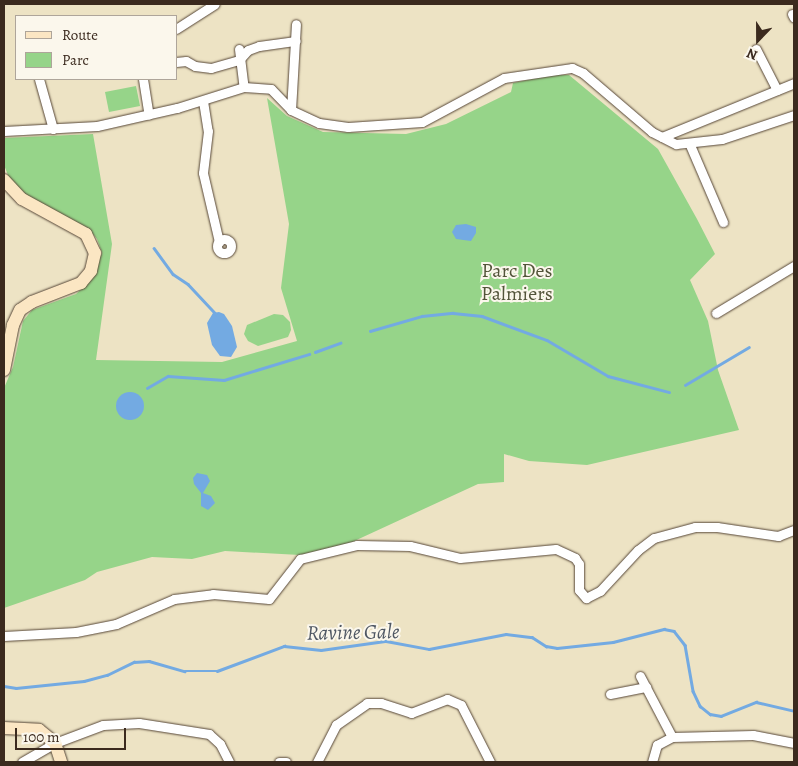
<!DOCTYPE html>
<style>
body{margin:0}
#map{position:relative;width:798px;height:766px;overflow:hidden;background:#ede3c4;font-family:Alegreya,serif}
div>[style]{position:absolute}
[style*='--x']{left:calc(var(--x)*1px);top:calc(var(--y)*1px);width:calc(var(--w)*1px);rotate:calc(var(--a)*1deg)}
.green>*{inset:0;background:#96d489}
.water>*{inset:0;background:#73aae2}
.round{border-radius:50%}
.stream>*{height:2.5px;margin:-1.25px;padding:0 1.25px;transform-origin:1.25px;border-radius:1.25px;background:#73aae2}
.roads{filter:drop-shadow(0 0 1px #564637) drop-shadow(0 0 1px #564637)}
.street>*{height:9px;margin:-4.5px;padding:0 4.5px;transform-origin:4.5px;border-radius:4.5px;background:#fff}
.street>.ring{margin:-4.5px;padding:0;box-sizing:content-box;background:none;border:9px solid #fff;border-radius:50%}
.secondary>*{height:12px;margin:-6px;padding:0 6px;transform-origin:6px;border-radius:6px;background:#fbe6c3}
span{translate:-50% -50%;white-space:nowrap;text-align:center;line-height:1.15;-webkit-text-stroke:4px #fbf7ec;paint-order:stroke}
.park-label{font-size:20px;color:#525439}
.water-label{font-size:21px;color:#4f5763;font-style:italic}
.frame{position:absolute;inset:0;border:5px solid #3b2a1e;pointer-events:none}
.legend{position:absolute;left:15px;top:15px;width:162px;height:65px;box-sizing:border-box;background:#fbf7ec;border:1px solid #aea59a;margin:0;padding:6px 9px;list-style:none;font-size:15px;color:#3b2a1e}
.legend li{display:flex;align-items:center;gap:10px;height:25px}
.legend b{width:25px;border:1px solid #aea59a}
.north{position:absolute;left:733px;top:15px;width:50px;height:50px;-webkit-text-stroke:4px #fbf7ec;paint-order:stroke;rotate:202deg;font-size:14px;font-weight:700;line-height:20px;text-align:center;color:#3b2a1e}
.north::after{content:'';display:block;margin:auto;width:18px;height:22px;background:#3b2a1e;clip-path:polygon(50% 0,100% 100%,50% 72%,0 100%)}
.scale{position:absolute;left:15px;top:728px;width:111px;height:22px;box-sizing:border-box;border:2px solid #3b2a1e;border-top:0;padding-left:6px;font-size:15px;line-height:18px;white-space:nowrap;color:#3b2a1e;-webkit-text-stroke:4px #fbf7ec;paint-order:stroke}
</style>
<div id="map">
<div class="green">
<div style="clip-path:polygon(552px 75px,569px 75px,658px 149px,697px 219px,715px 254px,690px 280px,708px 321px,718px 370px,739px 430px,587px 465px,529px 461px,504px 454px,504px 482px,478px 484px,350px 543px,300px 555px,225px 551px,192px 559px,152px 557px,97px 572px,85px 580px,4px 608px,4px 388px,13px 367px,23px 321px,32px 310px,76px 294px,90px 281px,102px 253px,97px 239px,88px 228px,36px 203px,10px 180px,4px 165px,4px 138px,93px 134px,112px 244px,96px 360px,222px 362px,297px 341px,281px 288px,289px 224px,267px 98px,287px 116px,323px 132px,406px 134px,446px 124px,511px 92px,513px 83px)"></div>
<div style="clip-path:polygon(136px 86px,140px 106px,109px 112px,105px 92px)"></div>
<div style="clip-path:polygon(274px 314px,283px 315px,290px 322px,291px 330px,288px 337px,258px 346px,248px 341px,244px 334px,247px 325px)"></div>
</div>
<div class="water">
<div style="clip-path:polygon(466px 224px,476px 227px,476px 233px,471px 241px,456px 239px,452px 232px,456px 225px)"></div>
<div style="clip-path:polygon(219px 312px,224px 314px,232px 326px,237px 347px,231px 357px,220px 356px,212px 345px,207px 323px,213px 313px)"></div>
<div class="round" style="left:116px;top:392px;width:28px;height:28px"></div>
<div style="clip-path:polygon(197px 473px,207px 475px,210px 481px,203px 493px,211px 496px,215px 503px,208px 510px,201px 506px,201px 493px,194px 484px,193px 478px)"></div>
</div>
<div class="stream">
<div style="--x:154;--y:248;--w:32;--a:54"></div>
<div style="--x:173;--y:274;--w:18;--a:34"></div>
<div style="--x:188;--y:284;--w:41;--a:47"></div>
<div style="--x:370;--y:331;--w:54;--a:-16.1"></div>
<div style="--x:422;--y:316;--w:31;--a:-6"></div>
<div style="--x:453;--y:313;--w:29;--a:6"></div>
<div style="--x:482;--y:316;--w:69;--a:20.3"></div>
<div style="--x:547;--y:340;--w:71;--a:30.5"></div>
<div style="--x:608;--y:376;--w:63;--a:14.7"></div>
<div style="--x:315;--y:352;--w:27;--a:-20"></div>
<div style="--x:685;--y:385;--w:74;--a:-30.7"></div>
<div style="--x:147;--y:388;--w:24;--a:-30"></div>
<div style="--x:168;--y:376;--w:56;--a:4.1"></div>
<div style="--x:224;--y:380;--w:89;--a:-17"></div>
<div style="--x:4;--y:686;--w:12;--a:9"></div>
<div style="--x:16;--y:688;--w:68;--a:-5.9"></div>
<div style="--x:84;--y:681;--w:24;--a:-15"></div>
<div style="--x:107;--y:675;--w:30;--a:-26"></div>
<div style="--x:134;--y:662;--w:15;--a:-4"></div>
<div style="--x:149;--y:661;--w:37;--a:16"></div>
<div style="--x:185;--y:671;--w:32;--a:0"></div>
<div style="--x:217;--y:671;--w:72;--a:-20.5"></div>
<div style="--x:284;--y:646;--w:37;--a:6"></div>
<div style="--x:321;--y:650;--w:66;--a:-7.9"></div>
<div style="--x:386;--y:641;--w:44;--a:10.5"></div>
<div style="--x:429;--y:649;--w:78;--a:-11"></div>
<div style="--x:506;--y:634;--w:26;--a:7"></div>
<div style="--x:532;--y:637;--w:17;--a:33"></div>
<div style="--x:546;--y:646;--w:11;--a:10"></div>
<div style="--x:557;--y:648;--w:56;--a:-6.1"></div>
<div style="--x:613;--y:642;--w:53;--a:-14.3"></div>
<div style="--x:664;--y:629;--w:10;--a:11"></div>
<div style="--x:674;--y:631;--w:18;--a:52"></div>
<div style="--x:685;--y:645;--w:47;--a:80.1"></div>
<div style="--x:693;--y:691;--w:17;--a:65"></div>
<div style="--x:700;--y:706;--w:13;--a:39"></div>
<div style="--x:710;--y:714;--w:11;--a:10"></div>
<div style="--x:721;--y:716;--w:38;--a:-22"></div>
<div style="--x:756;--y:702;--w:39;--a:13"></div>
</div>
<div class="roads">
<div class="street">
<div style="--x:792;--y:14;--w:4;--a:63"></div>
<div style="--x:176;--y:29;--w:46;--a:-32.7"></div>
<div style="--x:239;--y:49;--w:38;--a:83"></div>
<div style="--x:756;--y:49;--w:46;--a:62.9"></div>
<div style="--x:176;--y:62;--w:10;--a:-6"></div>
<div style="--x:186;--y:61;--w:10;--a:29"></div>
<div style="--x:195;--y:66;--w:16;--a:7"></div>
<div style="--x:211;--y:68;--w:29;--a:-16"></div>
<div style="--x:239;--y:60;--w:13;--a:-48"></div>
<div style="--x:248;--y:50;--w:12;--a:-20"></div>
<div style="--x:259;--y:46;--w:37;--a:-8"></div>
<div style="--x:39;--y:79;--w:52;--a:74.4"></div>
<div style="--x:143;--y:79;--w:36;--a:81"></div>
<div style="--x:203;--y:101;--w:30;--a:81"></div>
<div style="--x:208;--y:131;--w:42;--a:96.8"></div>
<div style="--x:203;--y:173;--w:71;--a:76.9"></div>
<div style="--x:291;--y:110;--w:86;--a:-86.7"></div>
<div style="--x:4;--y:131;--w:93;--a:-3.1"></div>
<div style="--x:97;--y:126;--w:82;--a:-12.7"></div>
<div style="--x:177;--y:108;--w:70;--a:-17.4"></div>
<div style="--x:244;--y:87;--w:27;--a:4"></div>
<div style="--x:271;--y:89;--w:29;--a:46"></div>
<div style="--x:291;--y:110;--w:31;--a:25"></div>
<div style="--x:319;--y:123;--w:29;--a:8"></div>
<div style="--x:348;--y:127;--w:74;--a:-3.9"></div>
<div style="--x:422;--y:122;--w:93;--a:-28.2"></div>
<div style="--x:504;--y:78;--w:69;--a:-8.4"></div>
<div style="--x:572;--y:68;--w:12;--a:24"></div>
<div style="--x:583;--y:73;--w:91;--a:40.5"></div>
<div style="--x:652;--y:132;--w:27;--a:27"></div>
<div style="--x:676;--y:144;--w:46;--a:-6.2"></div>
<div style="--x:722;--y:139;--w:76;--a:-18.4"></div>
<div style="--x:662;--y:137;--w:143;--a:-22.2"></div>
<div style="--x:690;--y:145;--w:84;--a:66.8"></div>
<div class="ring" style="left:217px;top:239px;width:5px;height:5px"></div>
<div style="--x:716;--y:313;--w:91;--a:-31.1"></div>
<div style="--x:4;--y:636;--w:72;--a:-3.2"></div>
<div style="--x:76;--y:632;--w:41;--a:-11.3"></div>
<div style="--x:116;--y:624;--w:63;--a:-23.3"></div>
<div style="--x:174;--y:599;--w:39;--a:-7"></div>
<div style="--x:213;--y:594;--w:56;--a:5.1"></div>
<div style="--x:269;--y:599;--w:51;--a:-52.2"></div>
<div style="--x:300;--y:559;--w:59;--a:-13.8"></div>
<div style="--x:357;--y:545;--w:53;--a:1.1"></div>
<div style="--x:410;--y:546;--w:51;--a:13.5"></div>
<div style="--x:460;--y:558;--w:96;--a:-5.4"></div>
<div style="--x:556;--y:549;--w:21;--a:25"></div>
<div style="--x:575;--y:558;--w:7;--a:56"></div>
<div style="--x:579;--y:564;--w:26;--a:90"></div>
<div style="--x:579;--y:590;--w:11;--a:49"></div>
<div style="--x:586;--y:598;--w:16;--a:-27"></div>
<div style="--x:600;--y:591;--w:56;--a:-47.2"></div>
<div style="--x:638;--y:550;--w:20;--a:-37"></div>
<div style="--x:654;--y:538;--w:42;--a:-15"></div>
<div style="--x:695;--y:527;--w:22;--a:0"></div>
<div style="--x:717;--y:527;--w:62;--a:8.4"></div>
<div style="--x:778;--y:536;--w:17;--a:-21"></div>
<div style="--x:640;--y:676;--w:69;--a:62.3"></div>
<div style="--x:610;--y:694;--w:37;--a:-11"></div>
<div style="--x:22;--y:762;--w:38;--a:-30"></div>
<div style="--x:55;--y:743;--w:51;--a:-20.6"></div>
<div style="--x:103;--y:725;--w:36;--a:-3"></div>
<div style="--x:139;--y:723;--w:71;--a:8.9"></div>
<div style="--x:209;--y:734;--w:15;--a:42"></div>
<div style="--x:220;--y:744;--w:20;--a:63"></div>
<div style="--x:279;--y:762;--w:7;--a:0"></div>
<div style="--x:317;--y:762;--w:42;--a:-62.8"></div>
<div style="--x:336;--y:725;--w:38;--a:-35"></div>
<div style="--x:367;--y:703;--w:14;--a:0"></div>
<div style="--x:381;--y:703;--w:32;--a:18"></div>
<div style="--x:411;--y:713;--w:39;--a:-21"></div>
<div style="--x:447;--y:699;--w:15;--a:23"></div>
<div style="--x:461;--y:705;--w:64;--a:63"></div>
<div style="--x:652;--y:762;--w:18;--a:-74"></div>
<div style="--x:657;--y:745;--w:17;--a:-28"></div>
<div style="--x:672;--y:737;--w:81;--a:-1.4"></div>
<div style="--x:753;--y:735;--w:42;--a:11"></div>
</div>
<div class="secondary">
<div style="--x:4;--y:180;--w:26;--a:47"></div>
<div style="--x:22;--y:199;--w:73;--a:28.7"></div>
<div style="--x:86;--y:234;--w:21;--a:65"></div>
<div style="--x:95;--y:253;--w:18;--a:103"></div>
<div style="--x:91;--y:271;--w:16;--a:130"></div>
<div style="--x:81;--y:283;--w:53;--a:158.8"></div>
<div style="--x:32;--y:302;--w:14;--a:146"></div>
<div style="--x:20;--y:310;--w:17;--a:115"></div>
<div style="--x:13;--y:325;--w:46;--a:101.3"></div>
<div style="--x:4;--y:728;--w:35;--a:3"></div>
<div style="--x:39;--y:730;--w:21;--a:39"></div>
<div style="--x:55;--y:743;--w:20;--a:72"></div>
</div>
</div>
<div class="park-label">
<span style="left:517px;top:282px">Parc Des<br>Palmiers</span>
</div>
<div class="water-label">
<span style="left:353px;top:632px;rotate:-1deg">Ravine Gale</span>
</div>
<div class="frame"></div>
<ul class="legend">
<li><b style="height:6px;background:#fbe6c3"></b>Route</li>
<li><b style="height:14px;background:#96d489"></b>Parc</li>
</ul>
<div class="north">N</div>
<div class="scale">100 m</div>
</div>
